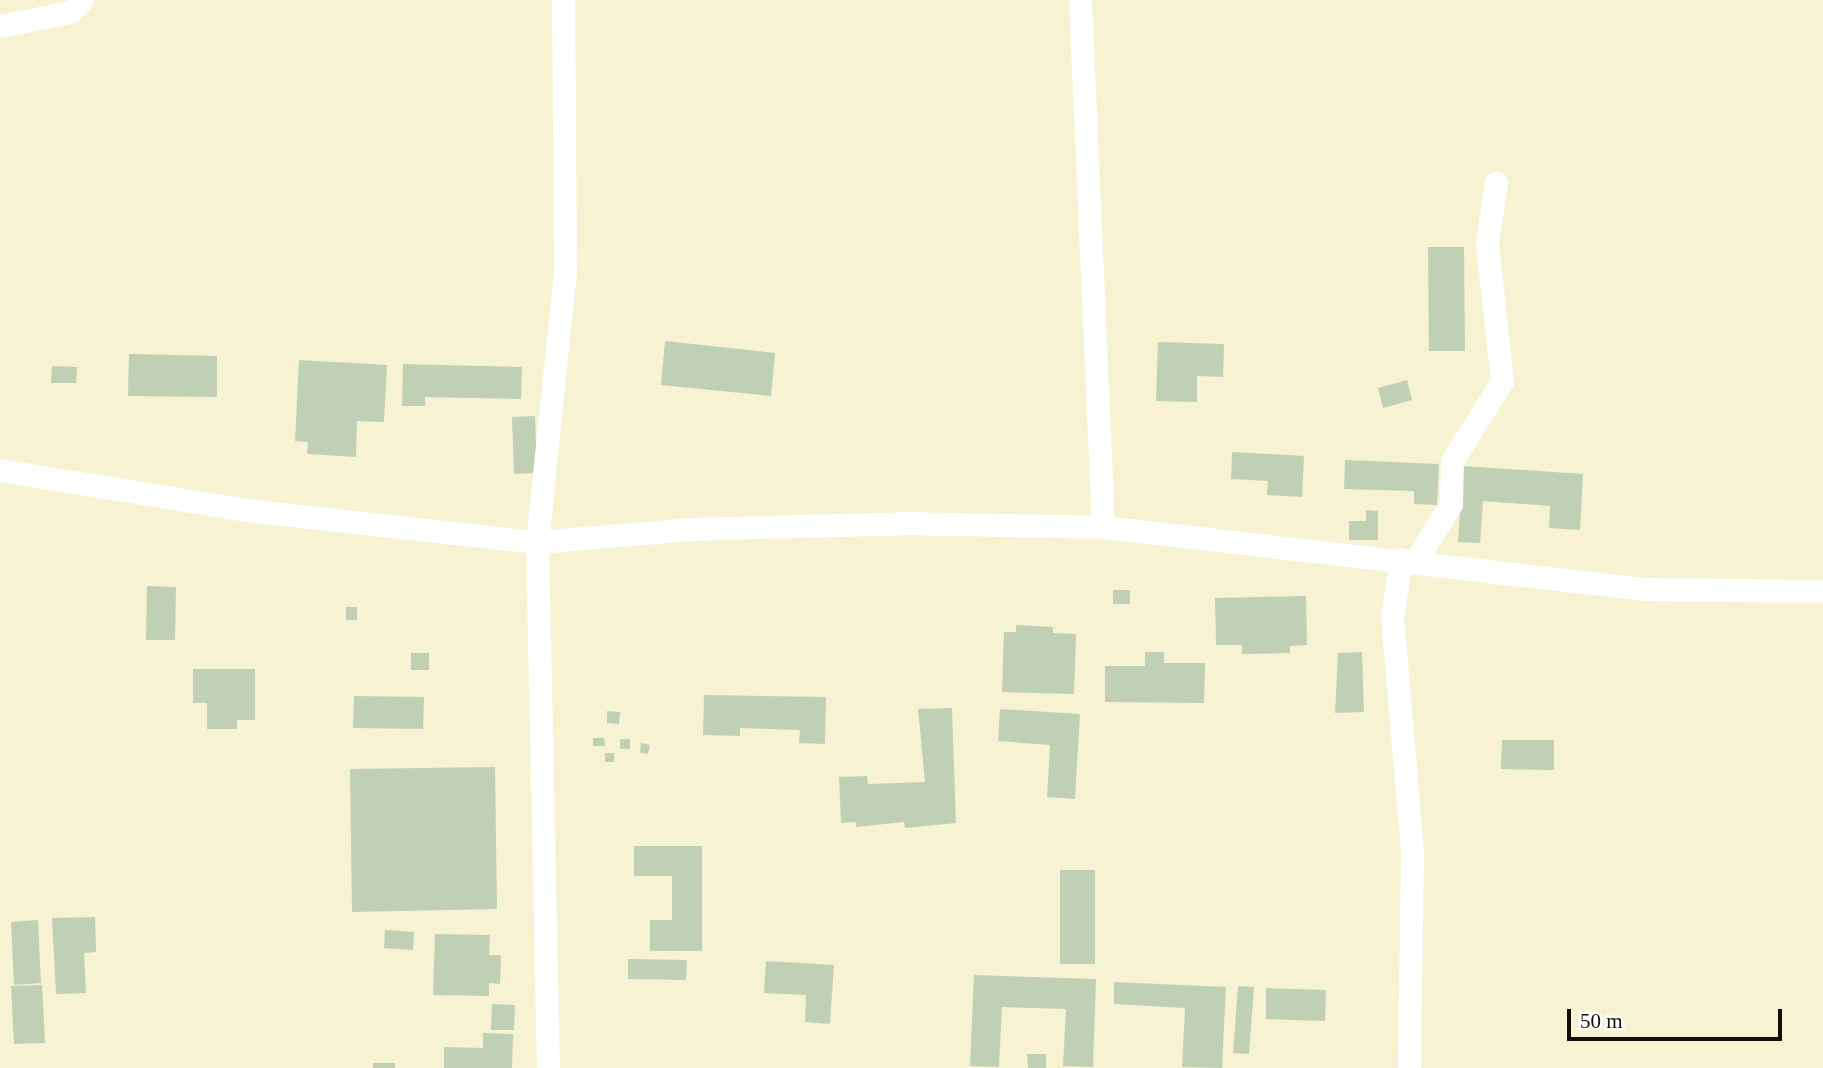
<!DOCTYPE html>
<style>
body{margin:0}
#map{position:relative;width:1823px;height:1068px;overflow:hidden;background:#f7f2d1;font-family:"Times New Roman",serif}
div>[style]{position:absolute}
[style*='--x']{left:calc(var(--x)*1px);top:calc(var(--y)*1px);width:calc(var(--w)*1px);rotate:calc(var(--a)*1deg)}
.building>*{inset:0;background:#c0d0b4}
.minor>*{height:23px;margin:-11.5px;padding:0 11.5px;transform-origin:11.5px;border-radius:11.5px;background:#fff}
span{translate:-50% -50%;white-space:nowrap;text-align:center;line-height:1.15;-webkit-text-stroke:5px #fff;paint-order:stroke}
.scale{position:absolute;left:1567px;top:1009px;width:215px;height:32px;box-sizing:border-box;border:4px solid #110f05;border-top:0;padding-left:9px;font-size:21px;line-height:24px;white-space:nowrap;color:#110f05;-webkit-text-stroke:5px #fff;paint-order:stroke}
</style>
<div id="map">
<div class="building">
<div style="clip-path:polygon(1428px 247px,1464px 247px,1465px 351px,1429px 351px)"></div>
<div style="clip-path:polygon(665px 341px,775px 353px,771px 396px,661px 385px)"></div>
<div style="clip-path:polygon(1158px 342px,1224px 344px,1223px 377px,1197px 376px,1197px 402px,1156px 401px)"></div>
<div style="clip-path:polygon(129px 354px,217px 356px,217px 397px,128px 396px)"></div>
<div style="clip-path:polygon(299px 360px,387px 365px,384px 422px,357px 421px,356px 457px,307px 454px,308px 442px,295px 441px)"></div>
<div style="clip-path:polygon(403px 364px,522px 367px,521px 399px,425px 397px,425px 406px,402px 406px)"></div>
<div style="clip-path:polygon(52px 366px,77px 367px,76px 383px,51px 383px)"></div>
<div style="clip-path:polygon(1407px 380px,1412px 400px,1383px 408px,1378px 388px)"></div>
<div style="clip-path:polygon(535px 416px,537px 473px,514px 474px,512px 417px)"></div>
<div style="clip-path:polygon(1232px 452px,1304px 456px,1302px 497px,1267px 495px,1268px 481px,1231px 479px)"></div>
<div style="clip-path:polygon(1345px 460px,1439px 464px,1437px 505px,1414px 504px,1414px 491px,1344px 489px)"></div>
<div style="clip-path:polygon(1463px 466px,1583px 474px,1580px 530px,1549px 528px,1550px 506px,1483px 501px,1480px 543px,1458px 542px)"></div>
<div style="clip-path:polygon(1366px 510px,1378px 511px,1378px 540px,1349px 540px,1349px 521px,1366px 521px)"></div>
<div style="clip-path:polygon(147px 586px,176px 587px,175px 640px,146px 640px)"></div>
<div style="clip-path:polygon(1113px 590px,1130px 590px,1130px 604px,1113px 604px)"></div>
<div style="clip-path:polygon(1306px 596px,1307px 645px,1290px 646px,1290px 653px,1242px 654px,1242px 645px,1216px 645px,1215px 598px)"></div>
<div style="clip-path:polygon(346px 607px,357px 607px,357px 620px,346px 620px)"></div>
<div style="clip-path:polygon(1016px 625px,1053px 627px,1053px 633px,1076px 634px,1074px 694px,1002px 692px,1004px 632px,1016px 632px)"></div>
<div style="clip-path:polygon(1145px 652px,1164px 652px,1164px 663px,1205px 663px,1204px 703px,1105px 702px,1105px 666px,1145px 666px)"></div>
<div style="clip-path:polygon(1362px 652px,1364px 712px,1335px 713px,1338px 653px)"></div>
<div style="clip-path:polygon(411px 653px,429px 653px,429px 670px,411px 670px)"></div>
<div style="clip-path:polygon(193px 669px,255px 669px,255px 720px,237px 720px,237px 729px,207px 729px,207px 703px,193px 703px)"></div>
<div style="clip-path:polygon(704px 695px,826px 697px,825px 744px,799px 743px,800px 730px,740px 728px,740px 736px,703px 735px)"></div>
<div style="clip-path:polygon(354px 696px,424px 697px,423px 729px,353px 728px)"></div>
<div style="clip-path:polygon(952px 708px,956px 823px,905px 828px,904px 822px,856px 827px,856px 822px,841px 823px,839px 777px,867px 776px,868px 784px,925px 782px,918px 709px)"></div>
<div style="clip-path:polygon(1000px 709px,1080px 714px,1075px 799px,1047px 797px,1050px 745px,998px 741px)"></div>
<div style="clip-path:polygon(607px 711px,620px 712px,619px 724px,607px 723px)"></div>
<div style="clip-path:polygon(593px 738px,604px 738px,605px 746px,593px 746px)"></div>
<div style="clip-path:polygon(620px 739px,630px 739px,630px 749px,620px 749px)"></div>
<div style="clip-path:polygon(1502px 740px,1554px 740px,1554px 770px,1501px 769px)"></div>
<div style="clip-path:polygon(641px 743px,650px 745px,648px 754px,640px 753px)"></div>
<div style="clip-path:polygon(605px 753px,614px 753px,614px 762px,605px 762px)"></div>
<div style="clip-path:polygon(495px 767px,497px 909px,352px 912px,350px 769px)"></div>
<div style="clip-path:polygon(634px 846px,702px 846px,702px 951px,650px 951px,650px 920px,672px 920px,672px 876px,634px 876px)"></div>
<div style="clip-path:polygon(1060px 870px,1095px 870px,1095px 964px,1060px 964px)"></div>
<div style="clip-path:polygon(95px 917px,96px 952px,84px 953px,86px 993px,56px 994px,52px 918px)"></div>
<div style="clip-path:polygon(38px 920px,41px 983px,14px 985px,11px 922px)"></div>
<div style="clip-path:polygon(385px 930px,414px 932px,413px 950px,384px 948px)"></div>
<div style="clip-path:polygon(435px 934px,490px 935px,489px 955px,501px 955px,500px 984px,489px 983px,489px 996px,433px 995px)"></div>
<div style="clip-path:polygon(628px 959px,687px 960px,686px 980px,628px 979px)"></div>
<div style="clip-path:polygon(766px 961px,834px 965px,830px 1024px,805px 1022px,806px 995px,764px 993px)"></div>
<div style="clip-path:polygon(974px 975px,1096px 979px,1093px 1067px,1063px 1066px,1066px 1009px,1002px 1007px,999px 1067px,970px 1066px)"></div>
<div style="clip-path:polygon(1114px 982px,1226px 987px,1222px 1068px,1182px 1067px,1185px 1008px,1114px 1004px)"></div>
<div style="clip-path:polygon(42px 985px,45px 1043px,14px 1044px,11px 986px)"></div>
<div style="clip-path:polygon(1238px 986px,1254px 987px,1249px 1054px,1233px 1053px)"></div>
<div style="clip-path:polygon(1266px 988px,1326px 990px,1325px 1021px,1266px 1019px)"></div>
<div style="clip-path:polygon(492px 1004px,515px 1005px,514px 1030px,491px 1030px)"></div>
<div style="clip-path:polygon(483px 1033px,513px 1034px,512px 1068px,444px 1068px,444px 1047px,483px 1048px)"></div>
<div style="clip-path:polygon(1027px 1054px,1046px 1054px,1046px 1068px,1028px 1068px)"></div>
<div style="clip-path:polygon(373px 1063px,395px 1063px,395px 1068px,373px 1068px)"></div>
</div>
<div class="minor">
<div style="--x:1080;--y:0;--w:528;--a:87.5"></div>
<div style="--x:0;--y:26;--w:71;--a:-11.3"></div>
<div style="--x:70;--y:12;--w:17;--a:-45"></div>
<div style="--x:0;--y:470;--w:249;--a:9.2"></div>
<div style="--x:246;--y:510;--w:293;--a:6.3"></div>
<div style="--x:537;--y:542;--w:157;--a:-4.8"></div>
<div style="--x:693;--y:529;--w:210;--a:-1.6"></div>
<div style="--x:903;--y:523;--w:200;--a:1.1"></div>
<div style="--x:1103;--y:527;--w:546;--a:6.53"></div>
<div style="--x:1645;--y:589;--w:178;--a:0.6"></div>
<div style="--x:1401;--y:559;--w:59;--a:98.8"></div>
<div style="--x:1392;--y:617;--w:236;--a:85.1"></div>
<div style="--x:1412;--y:852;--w:216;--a:90.8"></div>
<div style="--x:1415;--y:561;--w:67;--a:-57.7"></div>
<div style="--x:1451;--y:504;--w:43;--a:-88.7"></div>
<div style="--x:1452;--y:461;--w:94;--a:-58"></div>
<div style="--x:1502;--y:381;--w:139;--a:-96.2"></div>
<div style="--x:1487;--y:243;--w:61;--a:-81.5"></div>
<div style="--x:548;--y:1068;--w:526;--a:-91.2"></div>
<div style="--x:537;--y:542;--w:272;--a:-84.1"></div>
<div style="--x:565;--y:271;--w:271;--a:-90.4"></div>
</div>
<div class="scale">50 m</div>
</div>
